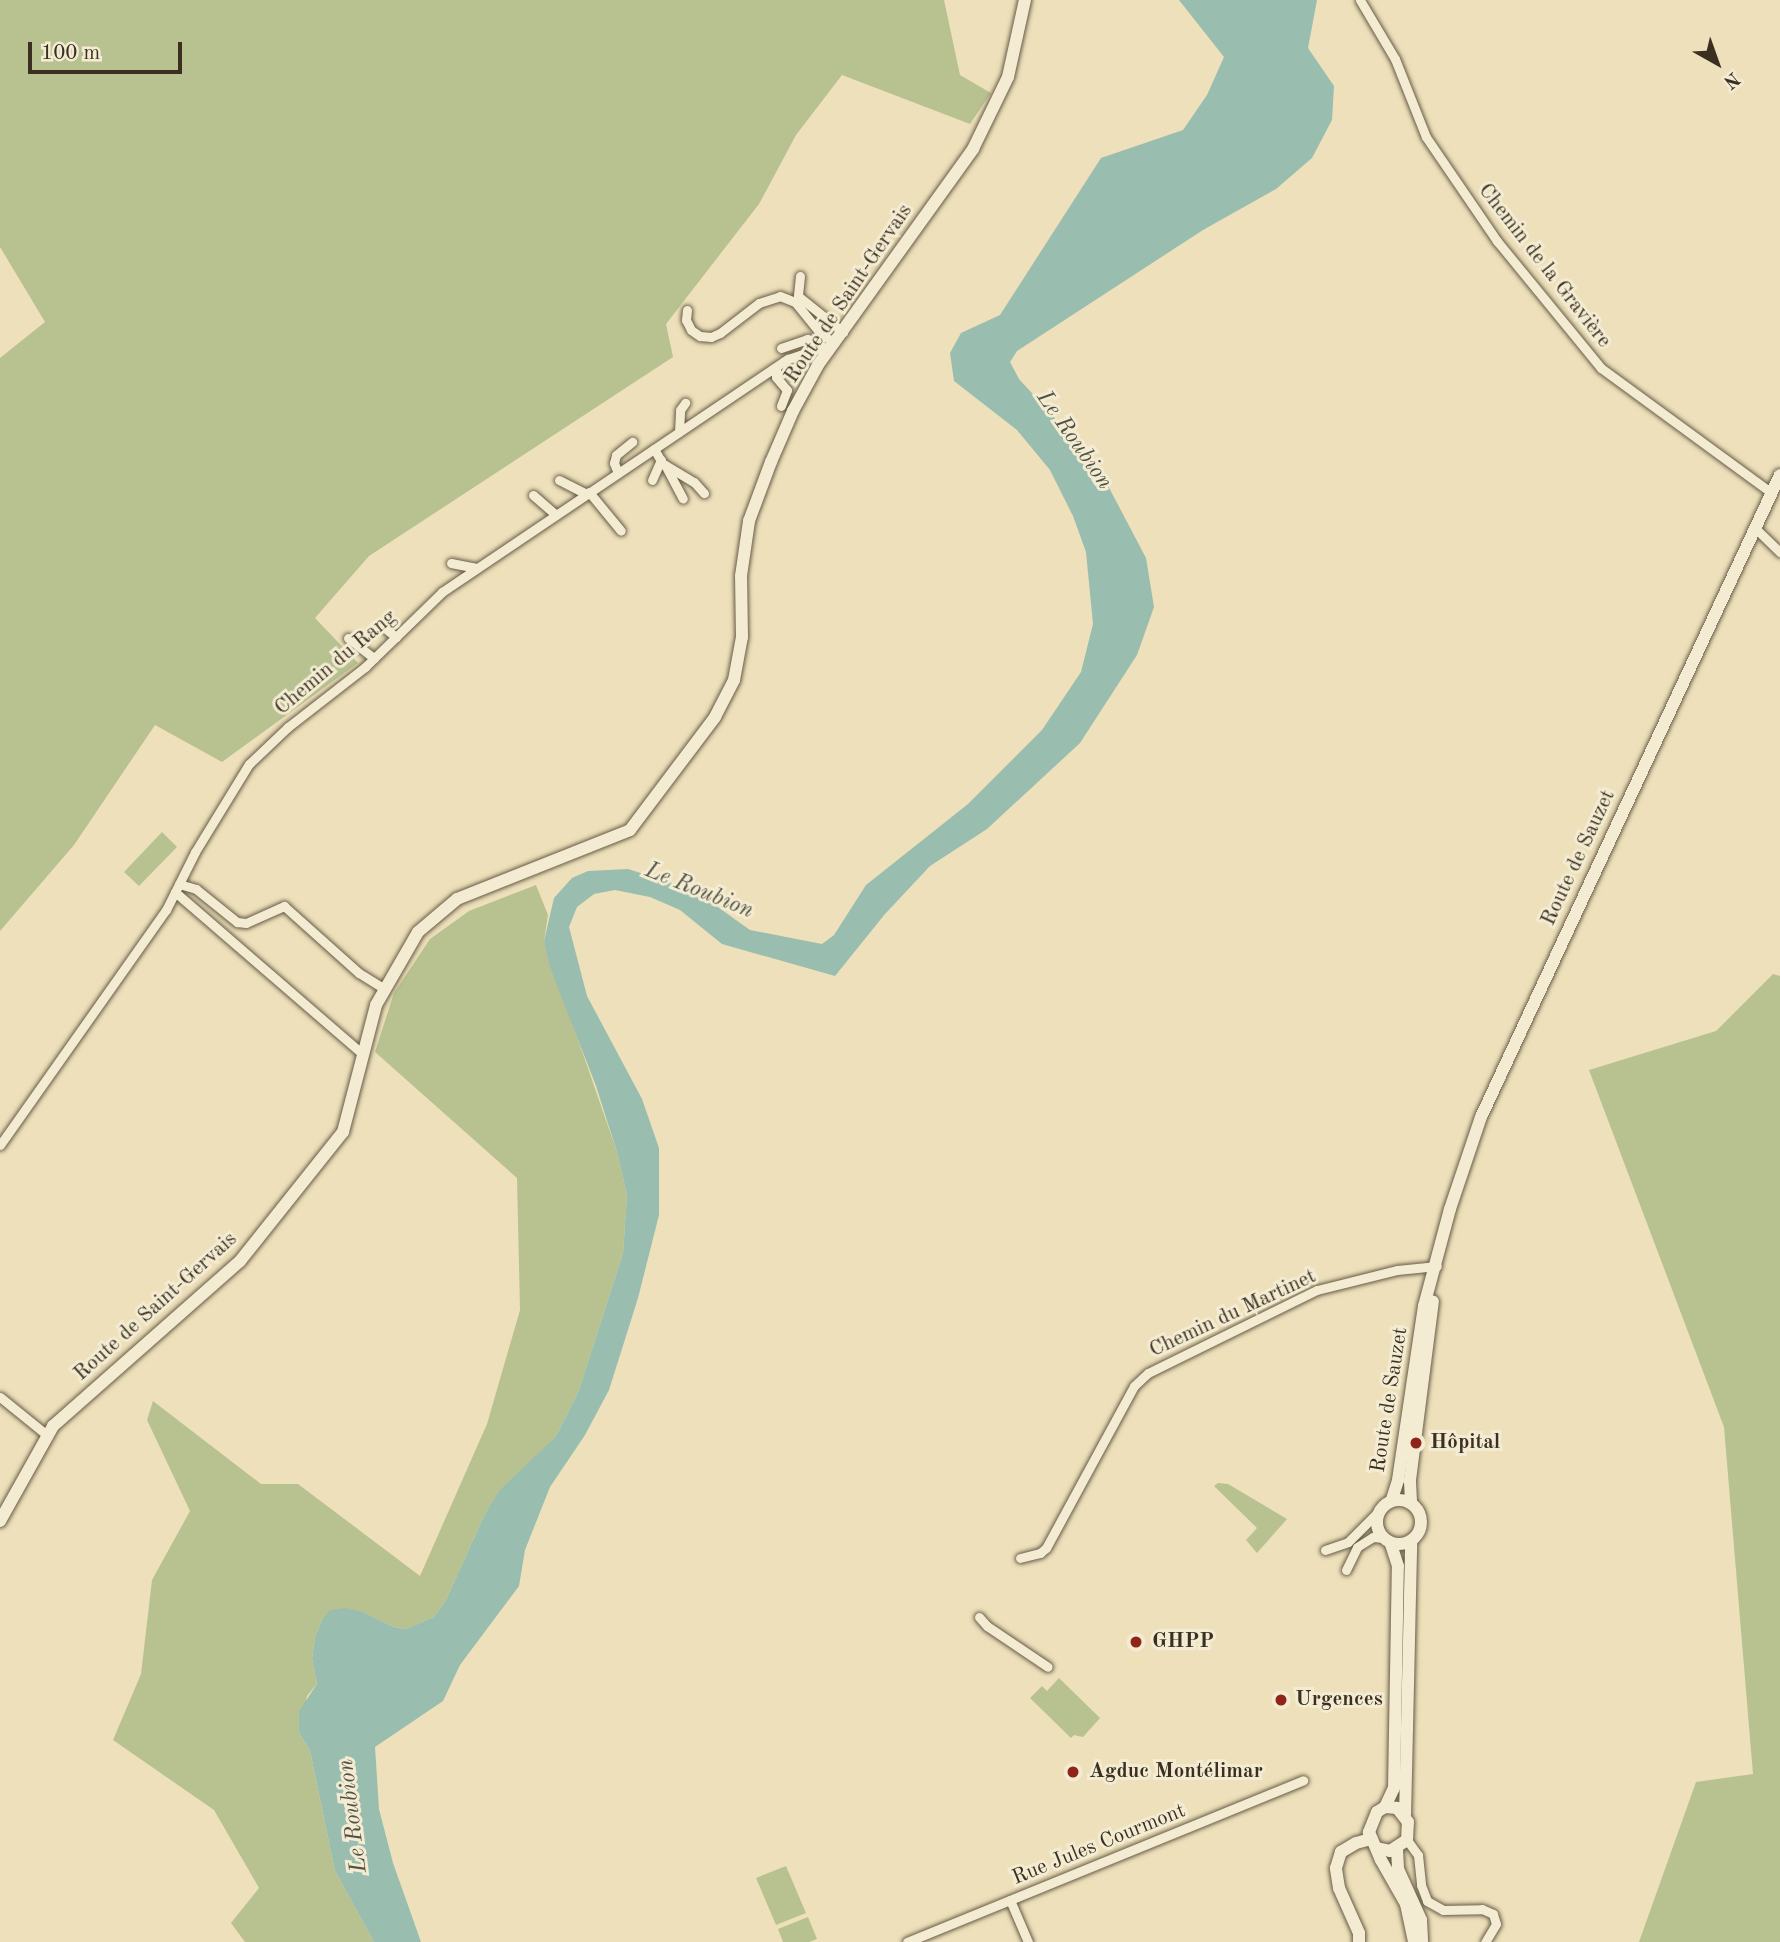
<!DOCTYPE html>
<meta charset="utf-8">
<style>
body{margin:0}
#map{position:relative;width:1780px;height:1942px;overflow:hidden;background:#ede0ba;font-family:"Old Standard TT",serif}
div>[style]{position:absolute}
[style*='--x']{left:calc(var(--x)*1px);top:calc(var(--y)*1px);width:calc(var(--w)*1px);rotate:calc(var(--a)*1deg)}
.green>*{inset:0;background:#b8c290}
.water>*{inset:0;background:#99bdaf}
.roads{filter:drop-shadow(0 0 2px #675b47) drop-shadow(0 0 2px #675b47)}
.street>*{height:9px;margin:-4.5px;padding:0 4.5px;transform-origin:4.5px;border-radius:4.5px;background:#f3ebd2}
.secondary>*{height:12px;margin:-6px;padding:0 6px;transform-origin:6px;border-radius:6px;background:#f3ebd2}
.secondary>.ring{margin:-6px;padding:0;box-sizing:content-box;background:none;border:12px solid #f3ebd2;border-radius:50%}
.dots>*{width:19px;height:19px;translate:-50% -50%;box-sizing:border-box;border:4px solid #f3ebd2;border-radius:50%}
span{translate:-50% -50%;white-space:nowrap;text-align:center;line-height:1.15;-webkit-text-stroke:6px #f3ebd2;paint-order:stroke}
.street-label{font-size:21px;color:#3a2f21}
.poi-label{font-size:21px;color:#3a2f21;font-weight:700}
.left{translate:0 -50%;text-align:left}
.water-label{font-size:23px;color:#525244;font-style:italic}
.north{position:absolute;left:1682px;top:28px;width:70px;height:70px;-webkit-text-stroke:5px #f3ebd2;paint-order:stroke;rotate:140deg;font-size:19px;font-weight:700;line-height:28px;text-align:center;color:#3a2f21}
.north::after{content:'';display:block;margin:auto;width:24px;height:32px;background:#3a2f21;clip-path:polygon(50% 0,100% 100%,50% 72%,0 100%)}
.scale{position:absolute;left:28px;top:42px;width:154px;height:32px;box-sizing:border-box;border:4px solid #3a2f21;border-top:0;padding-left:9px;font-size:21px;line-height:24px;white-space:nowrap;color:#3a2f21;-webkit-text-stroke:5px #f3ebd2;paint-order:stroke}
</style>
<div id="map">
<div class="green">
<div style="clip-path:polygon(0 0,944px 0,960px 75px,991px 93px,970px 124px,842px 75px,796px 135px,759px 204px,666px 324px,673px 357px,369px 556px,315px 618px,358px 663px,222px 762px,155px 725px,74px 845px,0 931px,0 358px,45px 322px,0 247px)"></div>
<div style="clip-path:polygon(162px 832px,177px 847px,139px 886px,124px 872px)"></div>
<div style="clip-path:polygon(536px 885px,548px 915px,544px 941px,617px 1152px,627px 1195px,623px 1253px,579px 1390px,556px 1436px,499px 1492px,485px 1514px,445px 1602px,434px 1617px,406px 1629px,394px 1627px,363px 1612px,322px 1620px,315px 1637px,312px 1659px,317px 1684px,307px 1696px,299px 1732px,310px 1751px,335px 1871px,374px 1942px,245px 1942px,231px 1923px,259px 1888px,214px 1810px,113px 1740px,141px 1674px,152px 1580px,190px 1511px,147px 1420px,153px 1401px,261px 1484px,298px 1484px,420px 1576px,487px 1424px,520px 1310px,517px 1178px,375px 1052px,394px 993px,430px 939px,469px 911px)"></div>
<div style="clip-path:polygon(1773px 974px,1780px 976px,1780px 1942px,1639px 1942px,1696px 1782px,1753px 1774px,1724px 1427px,1589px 1070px,1716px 1031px)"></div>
<div style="clip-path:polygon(1218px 1483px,1228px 1484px,1287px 1519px,1257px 1553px,1246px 1540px,1257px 1528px,1214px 1486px)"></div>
<div style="clip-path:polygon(1059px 1678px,1100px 1718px,1083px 1737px,1074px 1735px,1071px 1738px,1030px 1698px,1042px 1686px,1047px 1691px)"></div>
<div style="clip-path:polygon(786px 1866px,806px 1913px,776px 1925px,756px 1878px)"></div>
<div style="clip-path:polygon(808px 1917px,817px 1939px,809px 1942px,783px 1942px,778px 1929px)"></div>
</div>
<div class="water">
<div style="clip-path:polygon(1179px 0,1317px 0,1308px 48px,1334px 86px,1332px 120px,1312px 158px,1276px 189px,1203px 230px,1017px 351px,1010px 362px,1019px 379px,1096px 463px,1146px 558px,1154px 607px,1137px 655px,1080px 743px,987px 829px,930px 866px,885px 914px,835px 976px,722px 944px,680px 910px,650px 897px,615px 890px,594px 894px,577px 907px,569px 927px,587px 996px,642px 1099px,659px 1148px,659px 1215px,638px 1298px,609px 1390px,585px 1435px,550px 1487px,525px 1550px,519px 1586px,460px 1665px,443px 1701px,375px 1747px,379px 1809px,393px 1863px,421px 1942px,374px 1942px,335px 1871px,310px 1751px,299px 1732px,299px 1711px,317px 1684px,312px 1659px,315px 1637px,322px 1620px,330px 1610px,345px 1608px,363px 1612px,394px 1627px,406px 1629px,434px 1617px,445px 1602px,485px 1514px,499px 1491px,556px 1436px,579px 1390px,623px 1253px,627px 1195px,617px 1152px,596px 1086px,550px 967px,544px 941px,554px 898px,572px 878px,588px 871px,628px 869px,694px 890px,750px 930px,822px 944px,834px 935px,866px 885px,968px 804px,1042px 730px,1081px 672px,1093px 624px,1086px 552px,1073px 516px,1050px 470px,1017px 430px,954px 381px,950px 353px,961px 333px,1000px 315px,1101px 158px,1183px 130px,1207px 95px,1224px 57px)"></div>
</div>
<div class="roads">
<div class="street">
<div style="--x:1360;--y:0;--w:69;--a:59.3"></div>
<div style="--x:1395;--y:59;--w:84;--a:68.3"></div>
<div style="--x:1426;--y:137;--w:126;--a:55.7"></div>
<div style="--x:1497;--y:241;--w:164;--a:50.7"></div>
<div style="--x:1601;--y:368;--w:212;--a:36.2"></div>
<div style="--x:800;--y:276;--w:20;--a:96"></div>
<div style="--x:798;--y:296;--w:58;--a:38.7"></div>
<div style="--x:687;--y:310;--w:10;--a:96"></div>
<div style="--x:686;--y:320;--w:11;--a:63"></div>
<div style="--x:691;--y:330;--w:11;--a:34"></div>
<div style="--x:700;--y:336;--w:11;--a:5"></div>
<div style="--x:711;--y:337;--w:10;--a:-24"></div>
<div style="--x:720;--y:333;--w:49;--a:-37.6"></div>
<div style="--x:759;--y:303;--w:22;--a:-18"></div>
<div style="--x:780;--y:296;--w:16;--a:22"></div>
<div style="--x:795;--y:302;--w:38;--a:51"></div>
<div style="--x:819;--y:332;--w:19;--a:36"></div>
<div style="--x:781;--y:348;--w:28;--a:-19"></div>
<div style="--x:807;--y:339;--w:18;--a:27"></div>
<div style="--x:776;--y:368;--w:9;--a:90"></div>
<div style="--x:776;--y:377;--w:17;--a:50"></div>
<div style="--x:787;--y:390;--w:17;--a:111"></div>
<div style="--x:679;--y:432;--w:22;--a:-87"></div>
<div style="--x:680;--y:410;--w:9;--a:-54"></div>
<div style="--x:654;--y:449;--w:16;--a:60"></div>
<div style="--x:662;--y:463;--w:37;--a:31"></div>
<div style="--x:694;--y:482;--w:15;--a:48"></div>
<div style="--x:665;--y:465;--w:38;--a:62"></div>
<div style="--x:618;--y:473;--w:11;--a:-112"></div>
<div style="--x:614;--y:463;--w:8;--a:-76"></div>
<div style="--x:616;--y:455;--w:21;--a:-39"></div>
<div style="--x:559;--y:480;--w:30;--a:27"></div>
<div style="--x:652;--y:480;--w:22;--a:-66"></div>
<div style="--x:589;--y:492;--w:50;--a:50.6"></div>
<div style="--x:533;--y:495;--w:30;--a:41"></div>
<div style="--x:1755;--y:528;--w:35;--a:44"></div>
<div style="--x:451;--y:563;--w:26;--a:11"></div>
<div style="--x:386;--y:629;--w:13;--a:39"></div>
<div style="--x:348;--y:638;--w:33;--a:38"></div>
<div style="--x:179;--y:884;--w:18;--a:16"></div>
<div style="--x:196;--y:889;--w:53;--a:38.8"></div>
<div style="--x:237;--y:922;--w:9;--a:6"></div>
<div style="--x:246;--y:923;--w:42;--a:-24.1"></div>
<div style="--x:284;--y:906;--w:101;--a:41.8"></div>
<div style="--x:359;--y:973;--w:31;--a:32"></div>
<div style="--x:175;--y:892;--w:248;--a:40.8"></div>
<div style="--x:0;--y:1145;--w:288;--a:-54.8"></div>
<div style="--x:166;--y:910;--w:65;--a:-63.4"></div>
<div style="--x:195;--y:852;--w:103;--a:-58.5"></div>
<div style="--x:249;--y:764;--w:54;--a:-43.5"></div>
<div style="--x:288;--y:727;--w:98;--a:-37.9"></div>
<div style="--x:365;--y:667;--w:107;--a:-44.2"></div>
<div style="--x:442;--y:592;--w:417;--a:-34"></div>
<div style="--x:788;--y:359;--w:37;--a:-19"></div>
<div style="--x:823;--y:347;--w:7;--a:27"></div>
<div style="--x:0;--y:1397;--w:62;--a:39.1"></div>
<div style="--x:1325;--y:1550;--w:24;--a:-19"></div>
<div style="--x:1348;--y:1542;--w:47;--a:-45"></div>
<div style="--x:1020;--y:1558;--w:21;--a:-14"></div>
<div style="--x:1040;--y:1553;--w:8;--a:-40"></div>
<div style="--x:1046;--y:1548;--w:184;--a:-61.5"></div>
<div style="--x:1134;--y:1386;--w:19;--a:-43"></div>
<div style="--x:1148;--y:1373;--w:188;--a:-26.2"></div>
<div style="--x:1317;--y:1290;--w:82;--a:-14"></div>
<div style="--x:1397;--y:1270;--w:40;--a:-5.7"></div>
<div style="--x:1346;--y:1570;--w:25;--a:-64"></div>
<div style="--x:1357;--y:1547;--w:19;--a:-32"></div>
<div style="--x:1373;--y:1537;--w:10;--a:6"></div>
<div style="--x:979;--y:1617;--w:12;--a:48"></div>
<div style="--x:987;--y:1626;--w:73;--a:33.9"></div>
<div style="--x:1407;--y:1840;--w:19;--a:54"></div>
<div style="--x:1418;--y:1855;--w:30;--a:84"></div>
<div style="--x:1421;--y:1885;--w:17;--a:69"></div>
<div style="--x:1427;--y:1901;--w:18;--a:29"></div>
<div style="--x:1443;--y:1910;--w:39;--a:-1"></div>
<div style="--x:1482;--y:1909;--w:12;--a:24"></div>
<div style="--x:1493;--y:1914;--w:10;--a:73"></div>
<div style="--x:1496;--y:1924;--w:21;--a:121"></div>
<div style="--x:1010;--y:1900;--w:46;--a:66.8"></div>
<div style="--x:907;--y:1942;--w:428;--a:-22.2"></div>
</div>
<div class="secondary">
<div style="--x:1392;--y:1499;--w:20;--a:-72"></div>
<div style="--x:1398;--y:1480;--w:176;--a:-81.5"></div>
<div style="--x:1424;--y:1306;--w:100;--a:-75"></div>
<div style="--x:1450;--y:1209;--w:97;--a:-71.4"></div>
<div style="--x:1481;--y:1117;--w:708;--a:-65.03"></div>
<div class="ring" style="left:1377px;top:1500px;width:32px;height:32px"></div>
<div style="--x:1411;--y:1501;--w:21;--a:-93"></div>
<div style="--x:1410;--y:1480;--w:180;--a:-82.7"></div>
<div style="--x:0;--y:1521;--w:109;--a:-60.8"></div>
<div style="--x:53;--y:1426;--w:249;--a:-41.4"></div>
<div style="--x:240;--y:1261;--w:165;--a:-51.4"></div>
<div style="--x:343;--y:1132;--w:131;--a:-75.4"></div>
<div style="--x:376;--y:1005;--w:84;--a:-60.1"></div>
<div style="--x:418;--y:932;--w:51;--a:-40.2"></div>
<div style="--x:457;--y:899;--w:186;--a:-21.7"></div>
<div style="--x:630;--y:830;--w:141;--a:-53"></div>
<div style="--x:715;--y:717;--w:42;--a:-62.8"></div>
<div style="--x:734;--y:680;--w:44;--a:-79.5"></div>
<div style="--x:742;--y:637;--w:61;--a:-90.9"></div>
<div style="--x:741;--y:576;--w:56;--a:-81.7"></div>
<div style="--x:749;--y:521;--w:63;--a:-69.6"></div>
<div style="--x:771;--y:462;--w:56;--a:-66.7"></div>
<div style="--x:793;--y:411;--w:52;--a:-61.5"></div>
<div style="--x:818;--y:365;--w:266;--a:-54.3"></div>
<div style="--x:973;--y:149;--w:80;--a:-64.1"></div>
<div style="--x:1008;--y:77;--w:79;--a:-77.6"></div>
<div style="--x:1385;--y:1807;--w:21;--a:-65"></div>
<div style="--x:1394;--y:1788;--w:222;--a:-89"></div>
<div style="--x:1398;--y:1566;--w:23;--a:-108"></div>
<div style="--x:1405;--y:1816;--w:274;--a:-88.7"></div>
<div style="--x:1377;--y:1848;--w:13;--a:13"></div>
<div style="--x:1390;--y:1851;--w:20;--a:-33"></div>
<div style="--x:1407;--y:1840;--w:18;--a:-87"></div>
<div style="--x:1408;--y:1822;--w:18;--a:-128"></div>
<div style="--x:1397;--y:1808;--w:12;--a:-175"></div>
<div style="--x:1385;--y:1807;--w:9;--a:148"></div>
<div style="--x:1377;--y:1812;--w:22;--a:112"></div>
<div style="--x:1369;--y:1832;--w:30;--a:67"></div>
<div style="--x:1381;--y:1860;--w:51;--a:60.4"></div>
<div style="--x:1406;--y:1904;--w:39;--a:78"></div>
<div style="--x:1397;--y:1849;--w:20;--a:87"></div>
<div style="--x:1398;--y:1869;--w:56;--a:65.7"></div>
<div style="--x:1421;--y:1920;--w:22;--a:87"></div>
<div style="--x:1359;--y:1942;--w:9;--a:-90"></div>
<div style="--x:1359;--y:1933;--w:49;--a:-114"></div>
<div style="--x:1339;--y:1888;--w:20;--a:-99"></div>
<div style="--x:1336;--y:1868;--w:17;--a:-73"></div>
<div style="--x:1341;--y:1852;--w:17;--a:-31"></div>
<div style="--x:1356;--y:1843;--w:16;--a:-15"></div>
</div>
</div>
<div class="dots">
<div style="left:1416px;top:1443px;background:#8f2418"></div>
<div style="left:1136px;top:1642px;background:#8f2418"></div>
<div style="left:1281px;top:1700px;background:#8f2418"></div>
<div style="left:1073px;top:1772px;background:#8f2418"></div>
</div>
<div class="street-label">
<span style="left:1544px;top:266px;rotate:52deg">Chemin de la Gravière</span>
<span style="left:849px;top:294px;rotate:-56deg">Route de Saint-Gervais</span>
<span style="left:336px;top:663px;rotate:-40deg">Chemin du Rang</span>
<span style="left:1579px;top:858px;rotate:-65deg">Route de Sauzet</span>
<span style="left:156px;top:1307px;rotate:-42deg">Route de Saint-Gervais</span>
<span style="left:1233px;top:1314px;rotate:-25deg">Chemin du Martinet</span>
<span style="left:1390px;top:1400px;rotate:-81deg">Route de Sauzet</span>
<span style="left:1099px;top:1845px;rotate:-22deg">Rue Jules Courmont</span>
</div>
<div class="poi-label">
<span class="left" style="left:1430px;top:1443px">Hôpital</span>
<span class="left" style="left:1152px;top:1642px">GHPP</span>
<span class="left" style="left:1295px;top:1700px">Urgences</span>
<span class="left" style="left:1089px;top:1772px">Agduc Montélimar</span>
</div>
<div class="water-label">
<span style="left:1074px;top:440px;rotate:55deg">Le Roubion</span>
<span style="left:699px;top:891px;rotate:22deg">Le Roubion</span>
<span style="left:353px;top:1816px;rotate:-97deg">Le Roubion</span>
</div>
<div class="north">N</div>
<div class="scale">100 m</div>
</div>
